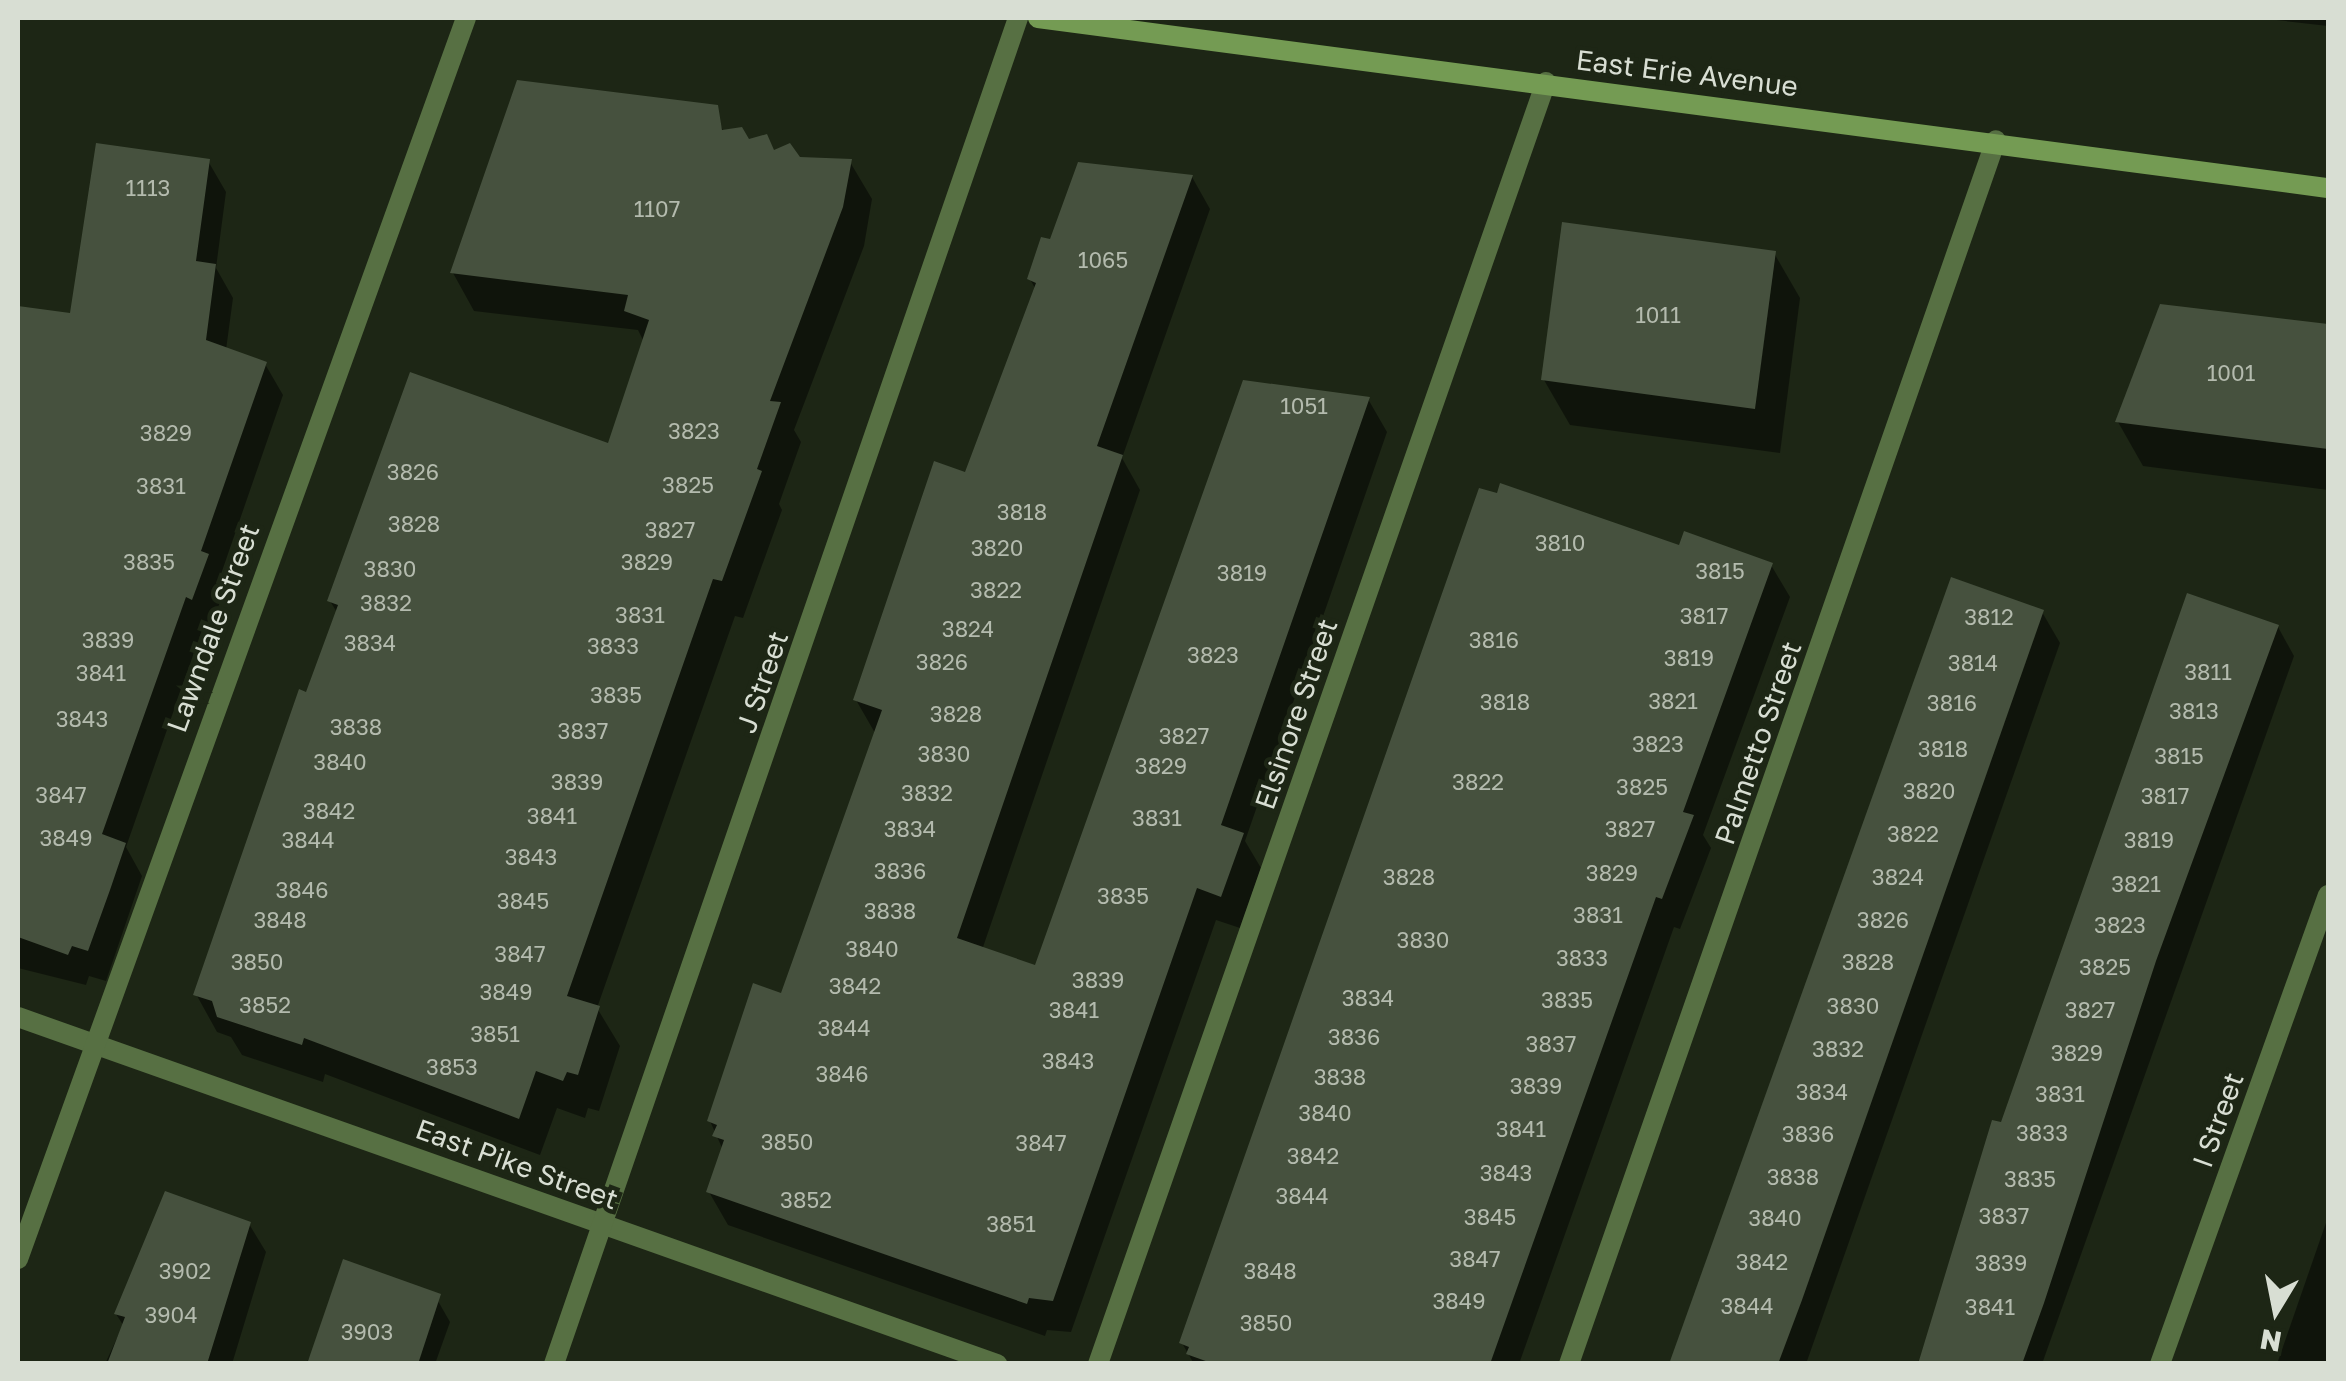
<!DOCTYPE html>
<style>
body{margin:0}
#map{position:relative;width:2346px;height:1381px;overflow:hidden;background:#1d2615;font-family:"Golos Text",sans-serif}
div>[style]{position:absolute}
[style*='--x']{left:calc(var(--x)*1px);top:calc(var(--y)*1px);width:calc(var(--w)*1px);rotate:calc(var(--a)*1deg)}
.shadow>*{inset:0;background:#0007}
.building>*{inset:0;background:#46513e}
.minor>*{height:20px;margin:-10px;padding:0 10px;transform-origin:10px;border-radius:10px;background:#577043}
.secondary>*{height:20px;margin:-10px;padding:0 10px;transform-origin:10px;border-radius:10px;background:#749b53}
span{translate:-50% -50%;white-space:nowrap;text-align:center;line-height:1.15;-webkit-text-stroke:9px #1d2615;paint-order:stroke}
.number-label{font-size:22px;color:#b4bbae}
.number-label span{-webkit-text-stroke-width:0}
.street-label{font-size:28px;color:#d8ded3}
.frame{position:absolute;inset:0;border:20px solid #d8ded3;pointer-events:none}
.north{position:absolute;left:2226px;top:1261px;width:100px;height:100px;-webkit-text-stroke:8px #1d2615;paint-order:stroke;rotate:190deg;font-size:28px;font-weight:700;line-height:40px;text-align:center;color:#d8ded3}
.north::after{content:'';display:block;margin:auto;width:35px;height:45px;background:#d8ded3;clip-path:polygon(50% 0,100% 100%,50% 72%,0 100%)}
</style>
<div id="map">
<div class="shadow">
<div style="clip-path:polygon(2259px 18px,2328px 18px,2328px 26px)"></div>
<div style="clip-path:polygon(709px 106px,724px 132px,748px 142px,798px 159px,850px 162px,872px 199px,864px 246px,794px 430px,801px 442px,779px 504px,782px 510px,743px 618px,735px 616px,597px 1008px,620px 1046px,599px 1111px,588px 1108px,585px 1118px,557px 1108px,540px 1155px,325px 1074px,323px 1082px,242px 1055px,231px 1037px,217px 1032px,196px 994px,301px 693px,307px 695px,338px 614px,330px 601px,609px 446px,644px 342px,638px 330px,474px 311px,453px 273px)"></div>
<div style="clip-path:polygon(208px 161px,226px 192px,216px 268px,233px 298px,226px 350px,265px 364px,283px 395px,220px 577px,226px 587px,209px 630px,203px 627px,126px 847px,142px 876px,106px 981px,89px 976px,86px 985px,18px 968px,18px 311px,72px 316px)"></div>
<div style="clip-path:polygon(1192px 177px,1210px 209px,1122px 458px,1140px 490px,982px 950px,1037px 969px,1368px 399px,1387px 432px,1245px 841px,1261px 868px,1240px 928px,1216px 920px,1071px 1332px,1047px 1330px,1045px 1336px,728px 1225px,709px 1192px,723px 1150px,710px 1121px,783px 996px,875px 733px,856px 700px,966px 475px,1036px 290px,1030px 279px,1051px 242px)"></div>
<div style="clip-path:polygon(1774px 253px,1800px 298px,1780px 453px,1570px 425px,1544px 380px)"></div>
<div style="clip-path:polygon(2162px 307px,2328px 326px,2328px 490px,2143px 466px,2118px 422px)"></div>
<div style="clip-path:polygon(1681px 549px,1771px 565px,1790px 597px,1703px 835px,1711px 848px,1680px 929px,1674px 927px,1519px 1364px,1194px 1364px,1182px 1343px)"></div>
<div style="clip-path:polygon(2042px 612px,2060px 643px,1806px 1364px,1675px 1364px)"></div>
<div style="clip-path:polygon(2278px 627px,2294px 656px,2042px 1364px,1920px 1364px,2002px 1125px)"></div>
<div style="clip-path:polygon(2328px 1217px,2328px 1364px,2277px 1364px)"></div>
<div style="clip-path:polygon(249px 1224px,266px 1252px,232px 1364px,105px 1364px,123px 1325px,116px 1314px)"></div>
<div style="clip-path:polygon(434px 1294px,450px 1322px,435px 1364px,306px 1364px,317px 1343px)"></div>
</div>
<div class="building">
<div style="clip-path:polygon(517px 80px,718px 105px,722px 130px,742px 127px,749px 139px,767px 134px,774px 150px,790px 143px,800px 157px,852px 159px,843px 207px,770px 401px,781px 402px,757px 469px,762px 471px,722px 581px,713px 579px,567px 996px,600px 1006px,578px 1075px,567px 1072px,563px 1081px,536px 1071px,519px 1119px,304px 1038px,302px 1045px,217px 1017px,212px 1001px,193px 995px,299px 689px,306px 692px,338px 605px,327px 601px,410px 372px,608px 443px,649px 320px,624px 311px,628px 295px,450px 273px)"></div>
<div style="clip-path:polygon(96px 143px,210px 159px,196px 261px,216px 264px,206px 340px,267px 362px,201px 551px,209px 554px,192px 600px,186px 597px,102px 834px,126px 843px,110px 890px,88px 951px,72px 946px,68px 955px,18px 937px,18px 306px,70px 313px)"></div>
<div style="clip-path:polygon(1078px 162px,1193px 175px,1097px 446px,1123px 455px,957px 938px,1035px 965px,1243px 380px,1370px 397px,1221px 825px,1244px 833px,1221px 897px,1197px 888px,1053px 1301px,1029px 1298px,1027px 1304px,706px 1192px,724px 1140px,712px 1136px,717px 1125px,707px 1121px,753px 983px,781px 993px,882px 710px,853px 700px,934px 461px,965px 472px,1036px 283px,1027px 279px,1041px 237px,1050px 239px)"></div>
<div style="clip-path:polygon(1562px 222px,1776px 251px,1755px 409px,1541px 380px)"></div>
<div style="clip-path:polygon(2160px 304px,2328px 324px,2328px 449px,2115px 422px)"></div>
<div style="clip-path:polygon(1500px 483px,1679px 545px,1684px 531px,1773px 563px,1683px 812px,1694px 815px,1662px 899px,1656px 897px,1490px 1364px,1214px 1364px,1186px 1354px,1189px 1347px,1179px 1343px,1479px 488px,1497px 493px)"></div>
<div style="clip-path:polygon(1951px 577px,2044px 610px,1802px 1300px,1778px 1364px,1669px 1364px)"></div>
<div style="clip-path:polygon(2187px 593px,2279px 625px,2156px 961px,2044px 1303px,2022px 1364px,1918px 1364px,1992px 1120px,2001px 1122px)"></div>
<div style="clip-path:polygon(165px 1191px,251px 1222px,207px 1364px,107px 1364px,125px 1317px,114px 1314px)"></div>
<div style="clip-path:polygon(343px 1259px,441px 1294px,418px 1364px,307px 1364px)"></div>
</div>
<div class="minor">
<div style="--x:18;--y:1017;--w:1039;--a:19.52"></div>
<div style="--x:18;--y:1259;--w:1319;--a:-70.15"></div>
<div style="--x:554;--y:1364;--w:1424;--a:-70.98"></div>
<div style="--x:1098;--y:1364;--w:1358;--a:-70.74"></div>
<div style="--x:1569;--y:1364;--w:1296;--a:-70.77"></div>
<div style="--x:2160;--y:1364;--w:498;--a:-70.3"></div>
</div>
<div class="secondary">
<div style="--x:1038;--y:18;--w:1301;--a:7.51"></div>
</div>
<div class="number-label">
<span style="left:148px;top:188px">1113</span>
<span style="left:657px;top:209px">1107</span>
<span style="left:1103px;top:260px">1065</span>
<span style="left:1658px;top:315px">1011</span>
<span style="left:2231px;top:373px">1001</span>
<span style="left:1304px;top:406px">1051</span>
<span style="left:694px;top:431px">3823</span>
<span style="left:166px;top:433px">3829</span>
<span style="left:413px;top:472px">3826</span>
<span style="left:688px;top:485px">3825</span>
<span style="left:161px;top:486px">3831</span>
<span style="left:1022px;top:512px">3818</span>
<span style="left:414px;top:524px">3828</span>
<span style="left:670px;top:530px">3827</span>
<span style="left:1560px;top:543px">3810</span>
<span style="left:997px;top:548px">3820</span>
<span style="left:149px;top:562px">3835</span>
<span style="left:647px;top:562px">3829</span>
<span style="left:390px;top:569px">3830</span>
<span style="left:1720px;top:571px">3815</span>
<span style="left:1242px;top:573px">3819</span>
<span style="left:996px;top:590px">3822</span>
<span style="left:386px;top:603px">3832</span>
<span style="left:640px;top:615px">3831</span>
<span style="left:1704px;top:616px">3817</span>
<span style="left:1989px;top:617px">3812</span>
<span style="left:968px;top:629px">3824</span>
<span style="left:108px;top:640px">3839</span>
<span style="left:1494px;top:640px">3816</span>
<span style="left:370px;top:643px">3834</span>
<span style="left:613px;top:646px">3833</span>
<span style="left:1213px;top:655px">3823</span>
<span style="left:1689px;top:658px">3819</span>
<span style="left:942px;top:662px">3826</span>
<span style="left:1973px;top:663px">3814</span>
<span style="left:2208px;top:672px">3811</span>
<span style="left:101px;top:673px">3841</span>
<span style="left:616px;top:695px">3835</span>
<span style="left:1673px;top:701px">3821</span>
<span style="left:1505px;top:702px">3818</span>
<span style="left:1952px;top:703px">3816</span>
<span style="left:2194px;top:711px">3813</span>
<span style="left:956px;top:714px">3828</span>
<span style="left:82px;top:719px">3843</span>
<span style="left:356px;top:727px">3838</span>
<span style="left:583px;top:731px">3837</span>
<span style="left:1184px;top:736px">3827</span>
<span style="left:1658px;top:744px">3823</span>
<span style="left:1943px;top:749px">3818</span>
<span style="left:944px;top:754px">3830</span>
<span style="left:2179px;top:756px">3815</span>
<span style="left:340px;top:762px">3840</span>
<span style="left:1161px;top:766px">3829</span>
<span style="left:577px;top:782px">3839</span>
<span style="left:1478px;top:782px">3822</span>
<span style="left:1642px;top:787px">3825</span>
<span style="left:1929px;top:791px">3820</span>
<span style="left:927px;top:793px">3832</span>
<span style="left:61px;top:795px">3847</span>
<span style="left:2165px;top:796px">3817</span>
<span style="left:329px;top:811px">3842</span>
<span style="left:552px;top:816px">3841</span>
<span style="left:1157px;top:818px">3831</span>
<span style="left:910px;top:829px">3834</span>
<span style="left:1630px;top:829px">3827</span>
<span style="left:1913px;top:834px">3822</span>
<span style="left:66px;top:838px">3849</span>
<span style="left:308px;top:840px">3844</span>
<span style="left:2149px;top:840px">3819</span>
<span style="left:531px;top:857px">3843</span>
<span style="left:900px;top:871px">3836</span>
<span style="left:1612px;top:873px">3829</span>
<span style="left:1409px;top:877px">3828</span>
<span style="left:1898px;top:877px">3824</span>
<span style="left:2136px;top:884px">3821</span>
<span style="left:302px;top:890px">3846</span>
<span style="left:1123px;top:896px">3835</span>
<span style="left:523px;top:901px">3845</span>
<span style="left:890px;top:911px">3838</span>
<span style="left:1598px;top:915px">3831</span>
<span style="left:280px;top:920px">3848</span>
<span style="left:1883px;top:920px">3826</span>
<span style="left:2120px;top:925px">3823</span>
<span style="left:1423px;top:940px">3830</span>
<span style="left:872px;top:949px">3840</span>
<span style="left:520px;top:954px">3847</span>
<span style="left:1582px;top:958px">3833</span>
<span style="left:257px;top:962px">3850</span>
<span style="left:1868px;top:962px">3828</span>
<span style="left:2105px;top:967px">3825</span>
<span style="left:1098px;top:980px">3839</span>
<span style="left:855px;top:986px">3842</span>
<span style="left:506px;top:992px">3849</span>
<span style="left:1368px;top:998px">3834</span>
<span style="left:1567px;top:1000px">3835</span>
<span style="left:265px;top:1005px">3852</span>
<span style="left:1853px;top:1006px">3830</span>
<span style="left:1074px;top:1010px">3841</span>
<span style="left:2090px;top:1010px">3827</span>
<span style="left:844px;top:1028px">3844</span>
<span style="left:495px;top:1034px">3851</span>
<span style="left:1354px;top:1037px">3836</span>
<span style="left:1551px;top:1044px">3837</span>
<span style="left:1838px;top:1049px">3832</span>
<span style="left:2077px;top:1053px">3829</span>
<span style="left:1068px;top:1061px">3843</span>
<span style="left:452px;top:1067px">3853</span>
<span style="left:842px;top:1074px">3846</span>
<span style="left:1340px;top:1077px">3838</span>
<span style="left:1536px;top:1086px">3839</span>
<span style="left:1822px;top:1092px">3834</span>
<span style="left:2060px;top:1094px">3831</span>
<span style="left:1325px;top:1113px">3840</span>
<span style="left:1521px;top:1129px">3841</span>
<span style="left:2042px;top:1133px">3833</span>
<span style="left:1808px;top:1134px">3836</span>
<span style="left:787px;top:1142px">3850</span>
<span style="left:1041px;top:1143px">3847</span>
<span style="left:1313px;top:1156px">3842</span>
<span style="left:1506px;top:1173px">3843</span>
<span style="left:1793px;top:1177px">3838</span>
<span style="left:2030px;top:1179px">3835</span>
<span style="left:1302px;top:1196px">3844</span>
<span style="left:806px;top:1200px">3852</span>
<span style="left:2004px;top:1216px">3837</span>
<span style="left:1490px;top:1217px">3845</span>
<span style="left:1775px;top:1218px">3840</span>
<span style="left:1011px;top:1224px">3851</span>
<span style="left:1475px;top:1259px">3847</span>
<span style="left:1762px;top:1262px">3842</span>
<span style="left:2001px;top:1263px">3839</span>
<span style="left:185px;top:1271px">3902</span>
<span style="left:1270px;top:1271px">3848</span>
<span style="left:1459px;top:1301px">3849</span>
<span style="left:1747px;top:1306px">3844</span>
<span style="left:1990px;top:1307px">3841</span>
<span style="left:171px;top:1315px">3904</span>
<span style="left:1266px;top:1323px">3850</span>
<span style="left:367px;top:1332px">3903</span>
</div>
<div class="street-label">
<span style="left:1687px;top:73px;rotate:7deg">East Erie Avenue</span>
<span style="left:213px;top:628px;rotate:-70deg">Lawndale Street</span>
<span style="left:762px;top:682px;rotate:-71deg">J Street</span>
<span style="left:1296px;top:714px;rotate:-71deg">Elsinore Street</span>
<span style="left:1758px;top:743px;rotate:-71deg">Palmetto Street</span>
<span style="left:2218px;top:1120px;rotate:-70deg">I Street</span>
<span style="left:517px;top:1164px;rotate:20deg">East Pike Street</span>
</div>
<div class="frame"></div>
<div class="north">N</div>
</div>
